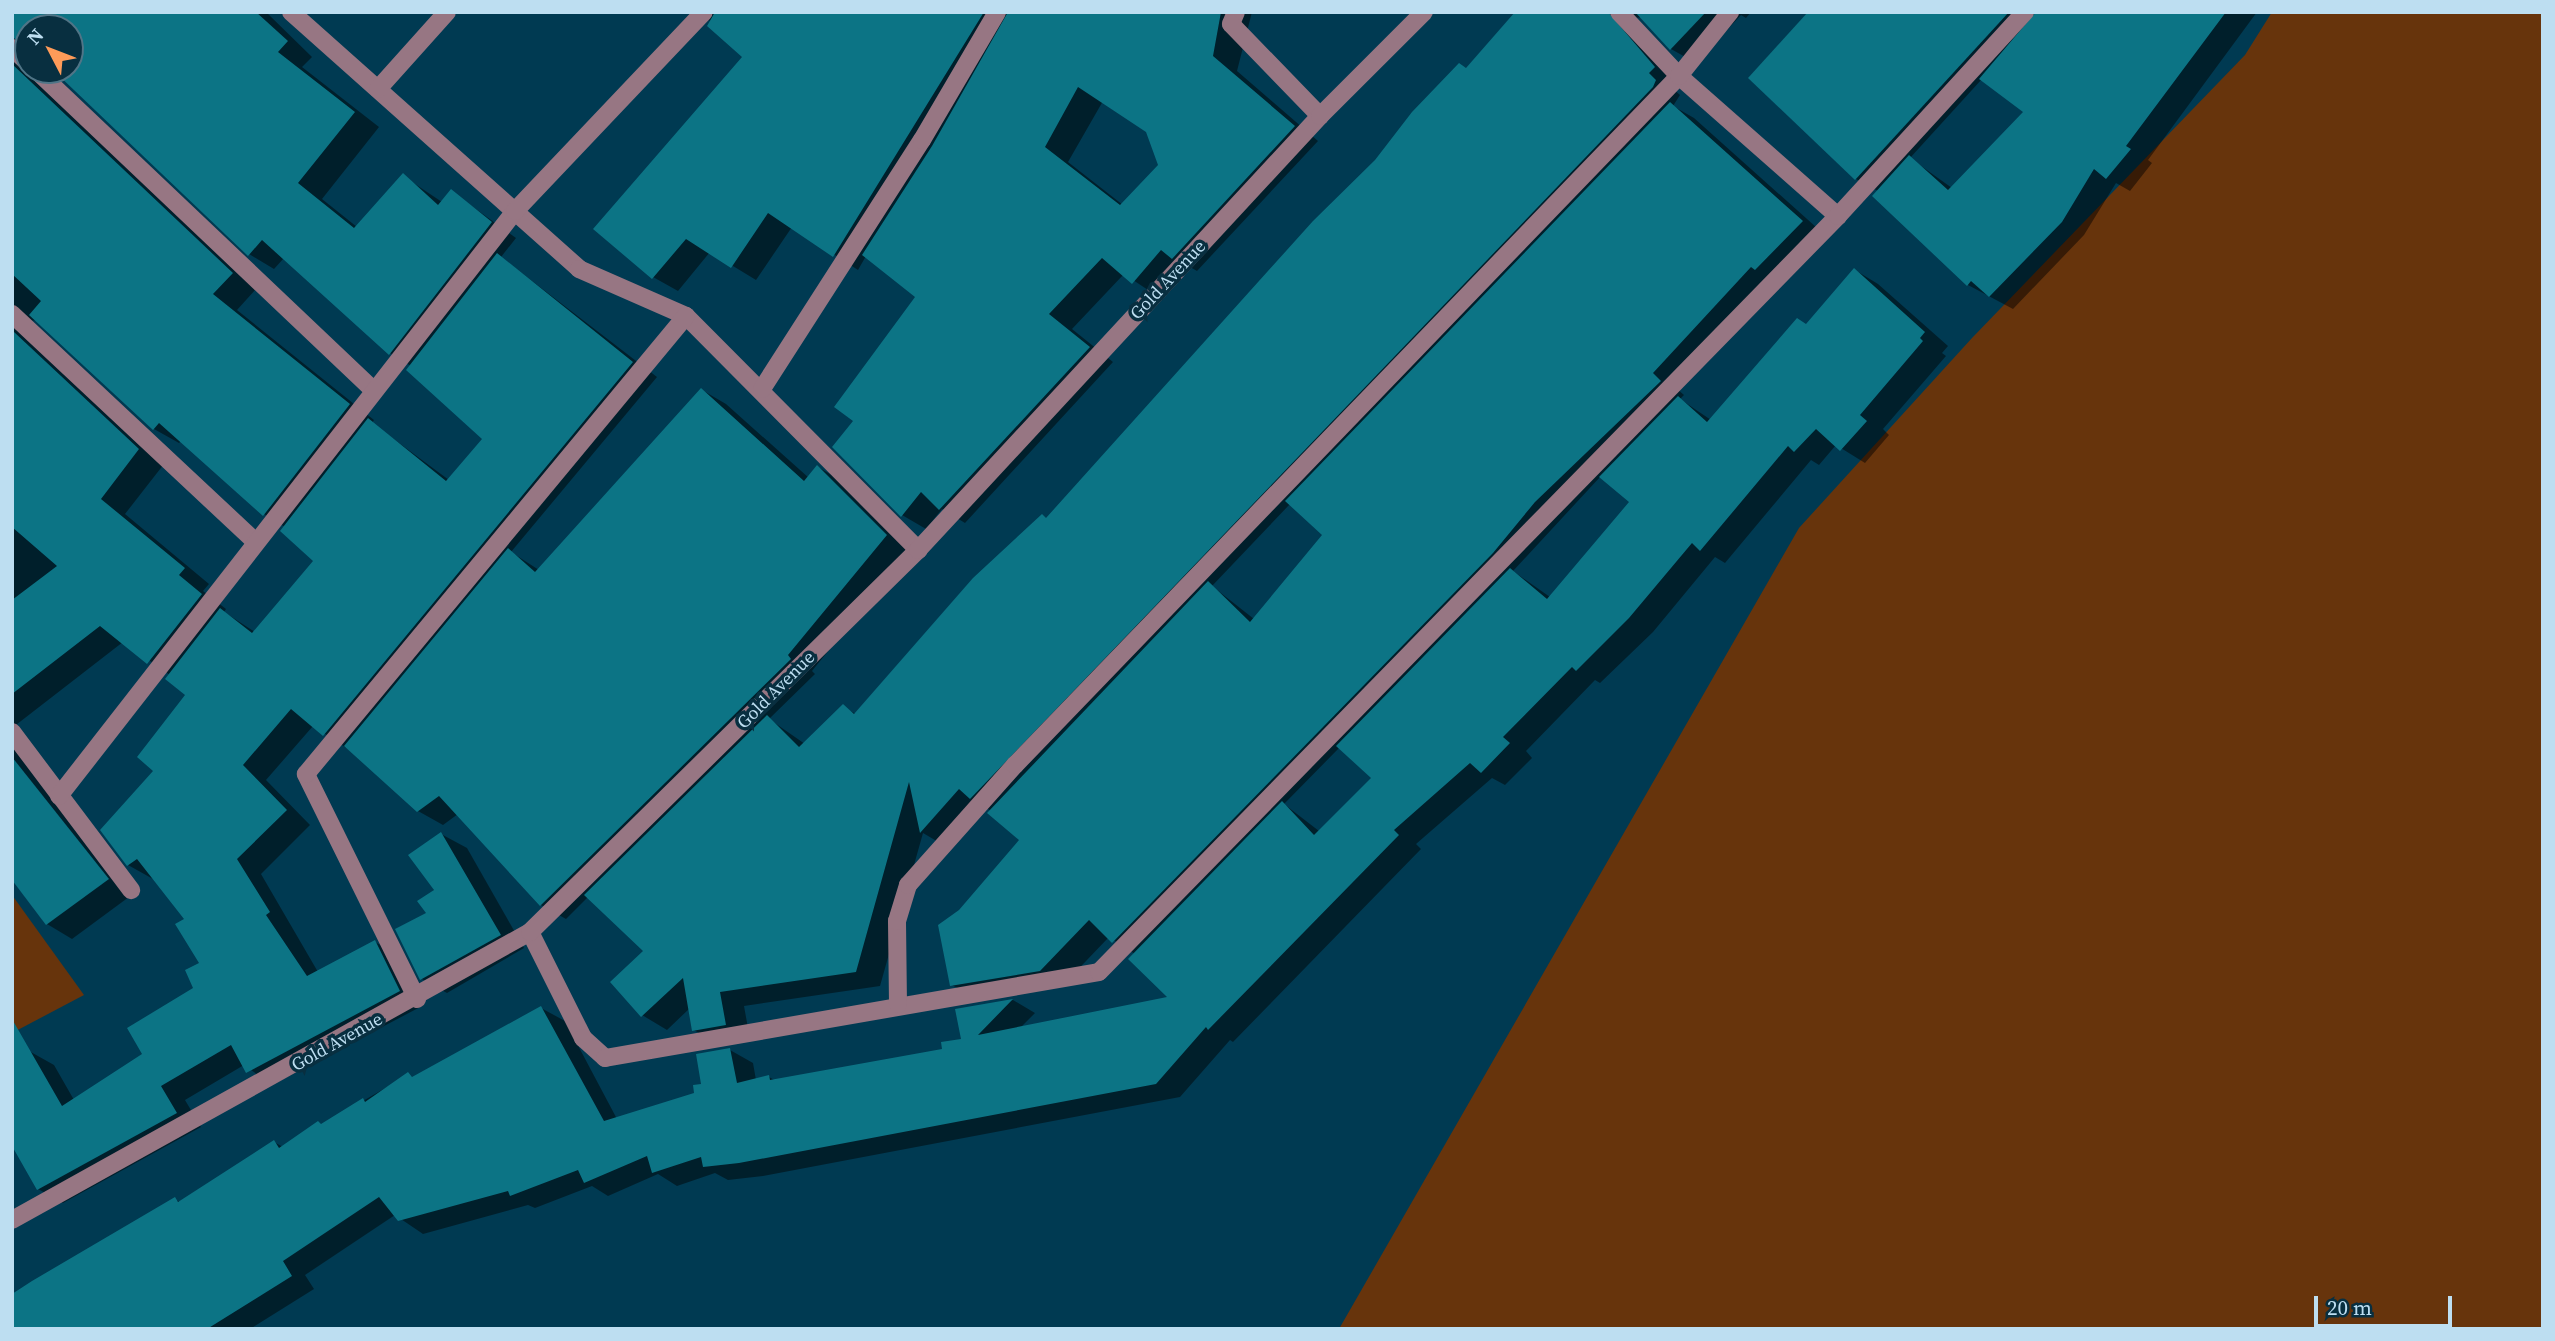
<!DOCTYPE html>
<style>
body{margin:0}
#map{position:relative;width:2555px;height:1341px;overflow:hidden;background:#003a52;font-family:"Source Serif 4",serif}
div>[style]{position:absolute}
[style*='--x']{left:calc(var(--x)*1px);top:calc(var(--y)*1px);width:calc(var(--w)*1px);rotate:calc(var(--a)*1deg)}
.green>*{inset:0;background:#67340c}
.shadow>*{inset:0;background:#0007}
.building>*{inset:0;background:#0c7485}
.minor>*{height:18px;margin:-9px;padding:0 9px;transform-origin:9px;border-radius:9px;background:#977683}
span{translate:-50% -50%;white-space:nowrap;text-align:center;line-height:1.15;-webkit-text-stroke:7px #082f40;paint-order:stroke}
.street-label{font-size:18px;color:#bddef1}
.frame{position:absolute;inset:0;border:14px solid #bddef1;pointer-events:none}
.north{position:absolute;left:14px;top:14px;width:70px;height:70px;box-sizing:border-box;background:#082f40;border:2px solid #507587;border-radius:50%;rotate:312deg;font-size:19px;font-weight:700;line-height:28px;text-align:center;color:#bddef1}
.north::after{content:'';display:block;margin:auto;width:24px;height:32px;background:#fe9b59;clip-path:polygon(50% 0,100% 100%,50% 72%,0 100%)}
.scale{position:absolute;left:2314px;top:1296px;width:138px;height:32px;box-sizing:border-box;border:4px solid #bddef1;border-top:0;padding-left:9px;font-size:21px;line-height:24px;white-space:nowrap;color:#bddef1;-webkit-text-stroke:5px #082f40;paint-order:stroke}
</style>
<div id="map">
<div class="green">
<div style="clip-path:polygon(2272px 12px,2543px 12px,2543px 1329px,1339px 1329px,1799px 528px,1972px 338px,2245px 55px)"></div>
<div style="clip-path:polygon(12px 895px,84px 995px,12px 1033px)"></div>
</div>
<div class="shadow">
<div style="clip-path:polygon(evenodd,12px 12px,266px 12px,312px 57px,302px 67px,379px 127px,322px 199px,357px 227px,403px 176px,442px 202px,451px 191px,516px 238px,501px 257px,657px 377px,511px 552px,539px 570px,702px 390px,726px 404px,809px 478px,818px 467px,842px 481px,910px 550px,812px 671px,815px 674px,769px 719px,805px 744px,843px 707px,856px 714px,1047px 519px,1522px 12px,1751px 12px,1746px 18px,1741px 15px,1696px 63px,1671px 49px,1642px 17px,1635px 18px,1678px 82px,1672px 88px,1680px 95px,1673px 106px,1694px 118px,1826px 236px,1676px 388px,1684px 395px,1680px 399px,1711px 420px,1807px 326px,1855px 270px,1878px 284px,1948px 346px,1942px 353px,1946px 356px,1883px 429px,1889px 435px,1865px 463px,1836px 445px,1819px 465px,1811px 460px,1725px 563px,1715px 557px,1653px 632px,1600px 683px,1595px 680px,1526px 751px,1532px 758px,1505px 785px,1492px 778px,1416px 844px,1421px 849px,1233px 1042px,1230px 1040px,1180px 1097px,763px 1176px,728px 1180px,715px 1173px,677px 1186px,658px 1174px,608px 1196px,592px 1186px,535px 1208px,528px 1205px,423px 1234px,395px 1215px,305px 1275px,314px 1289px,250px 1329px,12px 1329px,175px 1200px,181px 1202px,274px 1142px,283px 1147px,408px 1075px,414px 1078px,541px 1008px,565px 1021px,617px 1119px,696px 1094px,730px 1050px,753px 1063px,756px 1080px,769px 1077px,776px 1081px,944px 1050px,963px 1040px,957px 1010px,1013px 1000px,1035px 1013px,1020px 1028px,1171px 999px,1135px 954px,1109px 937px,1064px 984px,976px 999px,952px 985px,960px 912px,1021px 840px,983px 804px,945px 846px,923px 833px,880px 986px,744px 1006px,750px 1039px,718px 1045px,694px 1030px,690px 1008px,667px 1030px,642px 1015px,646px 951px,588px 897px,566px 919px,541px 905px,458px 814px,443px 825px,418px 811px,348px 749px,313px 726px,266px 780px,310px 825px,261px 874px,318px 972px,375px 942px,400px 956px,424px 1005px,272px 1085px,244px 1065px,185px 1100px,201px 1127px,63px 1203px,38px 1189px,29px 1051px,54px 1065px,74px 1100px,144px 1054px,196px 989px,201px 964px,187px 919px,153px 879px,128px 865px,155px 771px,188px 695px,170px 675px,123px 642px,12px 728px,12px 12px,28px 28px,70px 28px,70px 70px,54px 70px,249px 254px,274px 269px,284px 258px,390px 353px,411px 366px,484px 438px,449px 480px,372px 423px,374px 420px,237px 310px,257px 288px,28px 70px,28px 28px,12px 12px,38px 320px,154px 429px,179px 443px,182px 440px,264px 514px,285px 527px,315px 560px,255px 632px,224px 612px,226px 609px,203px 591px,209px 584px,125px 514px,164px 464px,28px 321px,38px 320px,12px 12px,1601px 476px,1632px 502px,1550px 597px,1513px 571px,1601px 476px,12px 12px,1290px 504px,1324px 535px,1254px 619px,1212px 586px,1290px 504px,12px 12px,1340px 747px,1374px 778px,1319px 831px,1284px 804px,1340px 747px)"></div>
<div style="clip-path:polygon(evenodd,696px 12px,1252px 12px,1237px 71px,1318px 141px,1197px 271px,1185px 264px,1157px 296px,1124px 274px,1072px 329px,1113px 362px,965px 523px,942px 509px,926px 529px,902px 515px,855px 420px,917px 297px,866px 256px,858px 270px,792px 227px,756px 280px,710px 252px,678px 291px,653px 277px,744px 56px,712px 22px,696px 12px,1103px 101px,1148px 131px,1160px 165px,1123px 205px,1068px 162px,1103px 101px)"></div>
<div style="clip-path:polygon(evenodd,1810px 12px,2257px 12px,2148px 160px,2152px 163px,2130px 191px,2116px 183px,2084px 235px,2013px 309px,1968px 285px,1878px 191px,1856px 179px,1750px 78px,1810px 12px,1982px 79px,2025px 111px,1952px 188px,1910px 158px,1982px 79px)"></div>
<div style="clip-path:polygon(12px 740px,133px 894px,72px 939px,47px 924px,12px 877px)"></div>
<div style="clip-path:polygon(441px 834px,467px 848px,524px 948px,447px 993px,422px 979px)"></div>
</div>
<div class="building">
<div style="clip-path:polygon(12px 12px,256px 12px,288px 41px,278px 52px,355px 112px,298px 183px,354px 228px,403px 173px,438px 205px,451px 189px,492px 222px,389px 355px,262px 240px,248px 256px,53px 70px,70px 70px,70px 28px,28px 28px,28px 47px,12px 37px)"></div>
<div style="clip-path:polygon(715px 12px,984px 12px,833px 257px,768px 213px,731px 268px,686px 239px,652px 279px,593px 229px,742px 57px,707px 26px)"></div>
<div style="clip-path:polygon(evenodd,1008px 12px,1221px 12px,1213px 56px,1295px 126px,1172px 259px,1161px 250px,1132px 284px,1102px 258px,1049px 314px,1090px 347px,939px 510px,921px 492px,901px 517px,832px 447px,853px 421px,834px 407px,915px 297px,862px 255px,932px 146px,1008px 12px,1078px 87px,1146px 132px,1158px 165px,1120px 205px,1045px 147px,1078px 87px)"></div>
<div style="clip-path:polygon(1515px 12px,1608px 12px,1655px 67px,1649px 73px,1656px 80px,1653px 87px,970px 799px,959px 789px,920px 833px,909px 782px,856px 972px,720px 992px,726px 1025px,692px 1031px,683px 978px,641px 1017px,610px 982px,643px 951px,584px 895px,767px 715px,799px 747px,843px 704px,854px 714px,973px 578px,1042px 514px,1046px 518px,1313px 221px,1375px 160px,1412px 112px,1459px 63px,1466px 68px)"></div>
<div style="clip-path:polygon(1635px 12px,1706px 12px,1670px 50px)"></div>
<div style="clip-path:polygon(1808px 12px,2009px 12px,1855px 180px,1748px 78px)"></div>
<div style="clip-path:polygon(2036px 12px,2226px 12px,2126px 146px,2131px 149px,2106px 179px,2094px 169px,2062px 222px,1989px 297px,1971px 281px,1967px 286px,1872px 196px,1909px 155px,1948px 190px,2023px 112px,1979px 79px)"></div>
<div style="clip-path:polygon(12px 64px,233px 273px,213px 294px,350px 404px,263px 516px,159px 423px,153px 430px,29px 315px,41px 301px,12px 274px)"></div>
<div style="clip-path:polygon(1670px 102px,1803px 221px,1755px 270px,1751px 267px,1653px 373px,1661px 381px,1535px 502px,1493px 553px,1112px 943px,1089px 920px,1040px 971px,950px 986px,938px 925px,959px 910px,1019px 840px,987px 813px,1208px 581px,1250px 622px,1322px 535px,1285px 501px)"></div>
<div style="clip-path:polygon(497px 253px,633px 362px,323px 736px,291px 709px,243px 765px,287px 810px,237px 859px,270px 912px,266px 915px,307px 976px,375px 940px,400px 991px,246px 1073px,231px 1045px,161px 1086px,177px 1113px,37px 1190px,12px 1146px,12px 1019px,62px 1106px,142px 1054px,127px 1028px,193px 988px,185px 970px,199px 963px,175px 924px,184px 919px,137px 859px,127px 866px,100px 830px,153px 771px,137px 757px,185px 695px,165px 679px,220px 608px,252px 633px,313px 561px,280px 531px,368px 418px,446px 481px,482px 439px,406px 370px)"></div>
<div style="clip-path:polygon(1854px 268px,1925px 332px,1920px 338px,1923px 341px,1860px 415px,1867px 421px,1840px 451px,1816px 429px,1794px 452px,1788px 446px,1700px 551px,1692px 543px,1629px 618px,1576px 671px,1572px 667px,1503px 737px,1510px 743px,1481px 773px,1470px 763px,1394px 830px,1399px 835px,1208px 1030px,1206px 1027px,1156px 1084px,739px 1163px,703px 1167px,701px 1157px,652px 1173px,647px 1156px,584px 1183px,578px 1170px,510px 1196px,508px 1191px,398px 1221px,379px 1197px,283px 1261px,292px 1276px,207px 1329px,12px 1329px,12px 1294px,32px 1281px,175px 1197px,178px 1202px,274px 1140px,279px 1148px,318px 1121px,321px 1124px,363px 1098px,365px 1102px,408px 1072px,412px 1077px,541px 1006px,604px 1121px,694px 1093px,693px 1085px,701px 1084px,696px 1054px,730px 1048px,737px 1083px,769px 1075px,770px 1080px,942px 1049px,941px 1042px,961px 1039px,955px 1009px,1013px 999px,978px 1035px,1167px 997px,1128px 959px,1282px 801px,1314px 835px,1371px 778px,1336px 746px,1510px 568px,1547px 599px,1629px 502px,1599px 477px,1678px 396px,1707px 422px,1797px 318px,1806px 324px)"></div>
<div style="clip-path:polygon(14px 332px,139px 449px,101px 499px,185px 568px,179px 575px,202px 594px,147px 664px,100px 626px,12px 694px,12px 600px,57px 566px,12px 527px)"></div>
<div style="clip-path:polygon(701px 388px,804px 481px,817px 465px,887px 535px,788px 655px,791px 659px,540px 906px,439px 796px,417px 812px,344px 746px,508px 548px,535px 572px)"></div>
<div style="clip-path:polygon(12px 757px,109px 879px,46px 925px,12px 880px)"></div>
<div style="clip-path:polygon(441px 832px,501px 935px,420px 980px,395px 929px,426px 913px,417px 901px,434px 890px,408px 855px)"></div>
</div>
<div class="minor">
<div style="--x:291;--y:12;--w:386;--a:41.7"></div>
<div style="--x:579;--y:269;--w:117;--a:23.7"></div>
<div style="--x:686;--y:316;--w:330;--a:45.2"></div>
<div style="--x:1236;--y:12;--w:13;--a:113"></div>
<div style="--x:1231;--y:24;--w:128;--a:45.9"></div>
<div style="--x:1619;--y:12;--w:88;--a:46.8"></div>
<div style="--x:1679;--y:76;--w:212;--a:41.4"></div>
<div style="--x:12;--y:48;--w:22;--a:43"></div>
<div style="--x:36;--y:70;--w:466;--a:43.5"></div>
<div style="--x:378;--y:89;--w:103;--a:-48.1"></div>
<div style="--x:12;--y:314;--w:334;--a:43.1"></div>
<div style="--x:762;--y:389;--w:296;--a:-57.3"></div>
<div style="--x:922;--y:140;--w:148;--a:-59.6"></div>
<div style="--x:12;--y:732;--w:198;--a:53"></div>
<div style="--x:59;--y:796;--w:742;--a:-52.06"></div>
<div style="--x:515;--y:211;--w:274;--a:-46.5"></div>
<div style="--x:530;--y:932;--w:119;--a:63.4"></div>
<div style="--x:583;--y:1038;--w:30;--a:42"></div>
<div style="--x:605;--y:1058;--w:501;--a:-9.88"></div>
<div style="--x:1099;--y:972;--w:1057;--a:-45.65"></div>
<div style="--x:1838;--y:216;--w:277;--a:-47.5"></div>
<div style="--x:417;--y:999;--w:251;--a:-116.3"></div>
<div style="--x:306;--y:774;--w:595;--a:-50.32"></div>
<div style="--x:898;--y:1004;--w:83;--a:-90.7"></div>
<div style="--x:897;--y:921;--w:38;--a:-73"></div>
<div style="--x:908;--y:885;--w:161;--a:-48.3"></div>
<div style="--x:1015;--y:765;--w:957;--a:-46.06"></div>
<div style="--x:1679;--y:76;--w:82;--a:-51.4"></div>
<div style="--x:12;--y:1220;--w:593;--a:-29.07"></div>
<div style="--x:530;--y:932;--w:544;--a:-44.55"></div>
<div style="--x:918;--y:550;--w:592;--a:-47.19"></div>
<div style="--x:1320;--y:116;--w:147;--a:-45"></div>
</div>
<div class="street-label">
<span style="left:1168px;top:280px;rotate:-47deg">Gold Avenue</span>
<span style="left:776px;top:690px;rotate:-45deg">Gold Avenue</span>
<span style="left:337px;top:1042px;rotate:-29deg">Gold Avenue</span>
</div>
<div class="frame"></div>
<div class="north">N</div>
<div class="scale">20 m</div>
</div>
